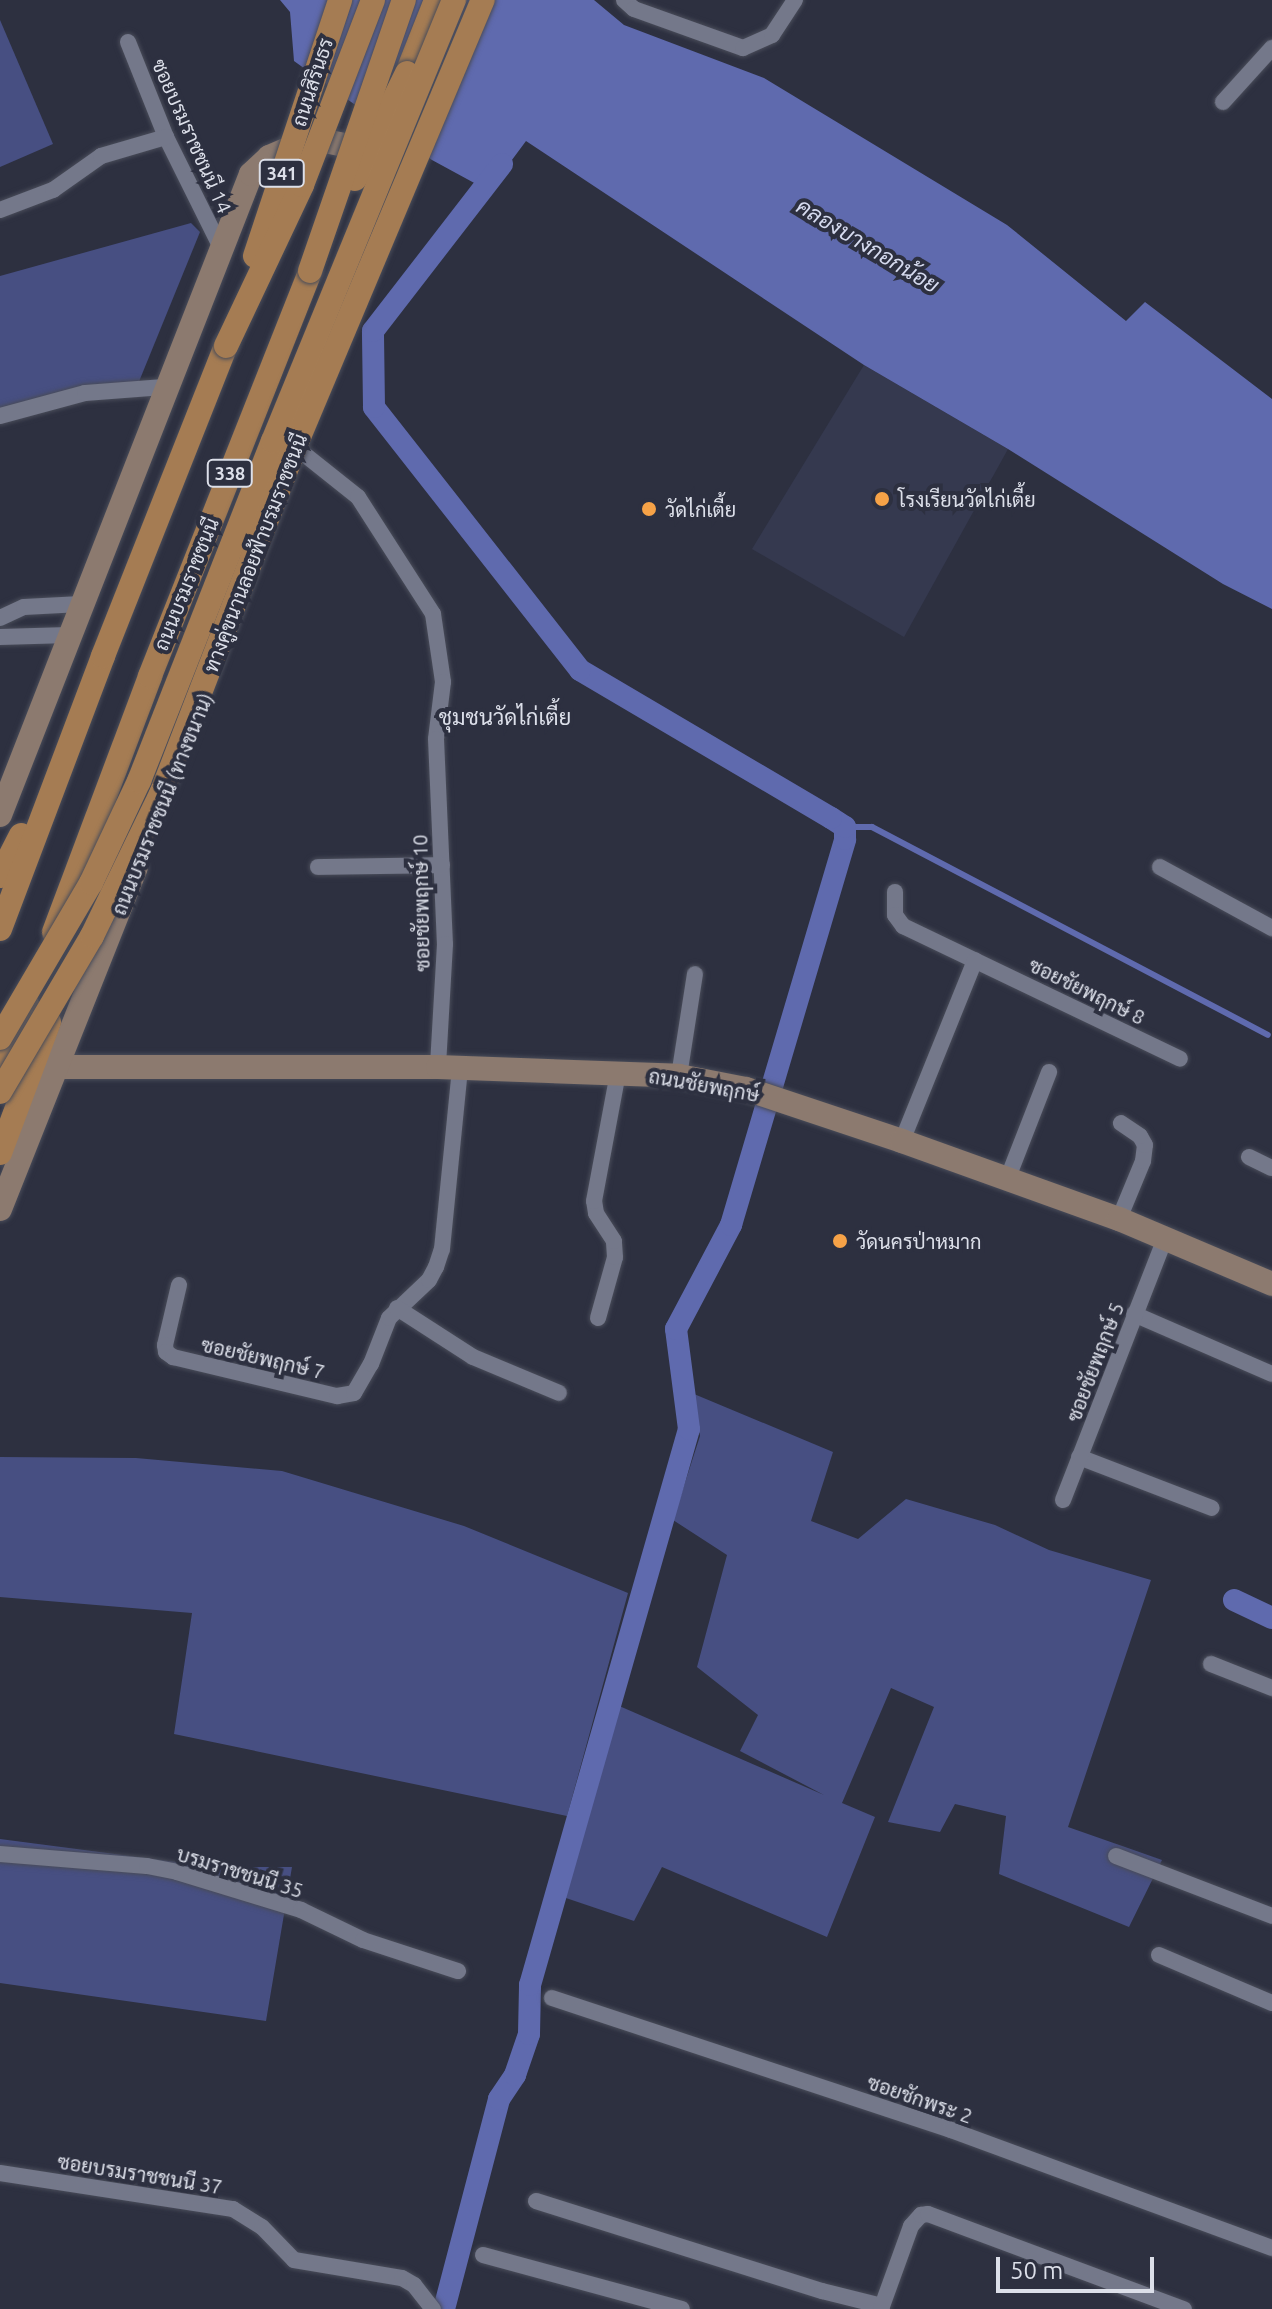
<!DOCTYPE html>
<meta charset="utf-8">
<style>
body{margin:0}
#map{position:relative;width:1272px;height:2309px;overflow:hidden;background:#2d3040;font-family:Ubuntu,Sarabun,sans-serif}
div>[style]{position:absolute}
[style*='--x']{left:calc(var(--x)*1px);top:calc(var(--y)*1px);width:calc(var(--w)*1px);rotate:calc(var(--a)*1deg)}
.built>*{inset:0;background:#35394f}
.green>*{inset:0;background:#474f82}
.water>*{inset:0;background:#5f6aae}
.stream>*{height:6px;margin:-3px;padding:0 3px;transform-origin:3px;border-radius:3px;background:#5f6aae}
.canal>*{height:22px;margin:-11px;padding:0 11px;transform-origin:11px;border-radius:11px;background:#5f6aae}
.roads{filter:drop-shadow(0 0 2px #494c59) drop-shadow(0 0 2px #494c59)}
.street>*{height:16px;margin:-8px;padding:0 8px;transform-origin:8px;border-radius:8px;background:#74788a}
.secondary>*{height:24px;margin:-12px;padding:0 12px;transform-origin:12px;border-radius:12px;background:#8c7a6f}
.primary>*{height:24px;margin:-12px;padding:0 12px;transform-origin:12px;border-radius:12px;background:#a57c53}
.bridges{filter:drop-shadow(0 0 2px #494c59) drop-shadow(0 0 2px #494c59)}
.primary-bridge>*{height:24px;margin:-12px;padding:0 12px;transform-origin:12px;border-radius:12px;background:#a57c53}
.dots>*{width:22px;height:22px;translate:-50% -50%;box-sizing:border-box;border:4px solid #2d3040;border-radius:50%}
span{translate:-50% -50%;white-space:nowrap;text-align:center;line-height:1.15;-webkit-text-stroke:8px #2d3040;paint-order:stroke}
.shield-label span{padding:2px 6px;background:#2d3040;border:2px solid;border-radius:6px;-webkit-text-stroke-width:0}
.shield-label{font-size:18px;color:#dcdfe9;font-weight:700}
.street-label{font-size:20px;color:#dcdfe9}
.poi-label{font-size:20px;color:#dcdfe9}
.left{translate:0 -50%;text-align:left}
.water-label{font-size:22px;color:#d6dbef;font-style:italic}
.neighbourhood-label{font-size:22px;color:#dcdfe9}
.scale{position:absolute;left:996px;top:2257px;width:158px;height:36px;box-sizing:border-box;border:4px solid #dcdfe9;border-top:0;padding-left:10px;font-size:24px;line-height:28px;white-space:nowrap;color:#dcdfe9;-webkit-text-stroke:6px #2d3040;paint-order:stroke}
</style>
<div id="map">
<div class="built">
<div style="clip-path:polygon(864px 365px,1008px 449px,904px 637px,752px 549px)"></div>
</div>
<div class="green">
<div style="clip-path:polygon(0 20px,53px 144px,0 167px)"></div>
<div style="clip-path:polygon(191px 223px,200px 232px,138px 384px,0 410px,0 276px)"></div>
<div style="clip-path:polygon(694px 1394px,833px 1452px,811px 1521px,858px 1539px,906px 1499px,995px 1525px,1049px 1550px,1151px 1580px,1068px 1827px,1162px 1860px,1129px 1927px,999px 1874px,1006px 1816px,955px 1804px,940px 1832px,888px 1822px,934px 1707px,891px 1688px,842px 1803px,875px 1817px,827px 1937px,662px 1867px,634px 1921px,563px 1897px,617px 1705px,824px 1795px,740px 1751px,758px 1715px,697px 1667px,727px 1555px,673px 1520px,700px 1436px)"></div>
<div style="clip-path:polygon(0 1457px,136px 1458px,282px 1471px,464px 1526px,628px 1593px,567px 1816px,174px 1734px,192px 1613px,0 1597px)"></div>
<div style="clip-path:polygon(0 1839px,214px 1867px,292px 1867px,266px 2021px,0 1983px)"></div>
</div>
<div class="water">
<div style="clip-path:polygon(280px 0,594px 0,624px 25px,764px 78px,1007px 225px,1126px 321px,1145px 302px,1272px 399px,1272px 609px,1223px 584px,1008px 449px,864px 365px,526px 141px,489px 191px,432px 160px,294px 61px,290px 12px)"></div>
</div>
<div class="stream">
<div style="--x:845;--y:827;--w:27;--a:0"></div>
<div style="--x:872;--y:827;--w:447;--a:27.7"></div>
</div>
<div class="canal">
<div style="--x:1234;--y:1600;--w:42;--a:25.3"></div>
<div style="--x:444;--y:2309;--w:217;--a:-75.3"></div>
<div style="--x:499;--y:2099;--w:29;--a:-56"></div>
<div style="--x:515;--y:2075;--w:43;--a:-71.1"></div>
<div style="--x:529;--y:2034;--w:49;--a:-88.8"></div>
<div style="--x:530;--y:1985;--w:578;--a:-74.04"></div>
<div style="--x:689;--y:1429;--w:101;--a:-97.4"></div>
<div style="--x:676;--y:1329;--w:118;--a:-62.1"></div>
<div style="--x:731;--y:1225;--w:402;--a:-73.5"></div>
<div style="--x:845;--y:839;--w:12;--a:-90"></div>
<div style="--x:845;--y:827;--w:17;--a:-147"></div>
<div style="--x:831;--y:818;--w:291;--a:-149.5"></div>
<div style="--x:580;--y:670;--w:334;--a:-128.1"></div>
<div style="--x:374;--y:407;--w:76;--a:-90.8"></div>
<div style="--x:373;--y:331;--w:211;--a:-52.3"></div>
</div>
<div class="roads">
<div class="street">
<div style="--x:624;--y:0;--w:13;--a:42"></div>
<div style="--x:634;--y:9;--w:116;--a:19.7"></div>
<div style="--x:743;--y:48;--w:32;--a:-24"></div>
<div style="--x:772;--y:35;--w:42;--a:-56.7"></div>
<div style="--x:128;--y:42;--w:102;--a:68.2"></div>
<div style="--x:166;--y:137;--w:122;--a:63.6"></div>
<div style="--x:1223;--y:102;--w:73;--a:-47.8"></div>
<div style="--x:0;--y:210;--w:57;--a:-20.7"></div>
<div style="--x:53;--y:190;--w:59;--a:-35.3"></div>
<div style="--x:101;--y:156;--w:68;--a:-16.3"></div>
<div style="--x:0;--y:416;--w:88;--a:-15.1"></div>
<div style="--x:85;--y:393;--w:79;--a:-4.3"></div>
<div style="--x:304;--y:454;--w:69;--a:38.5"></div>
<div style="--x:358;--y:497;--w:139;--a:57.3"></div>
<div style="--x:433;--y:614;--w:69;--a:81.6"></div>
<div style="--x:443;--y:682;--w:57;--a:97"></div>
<div style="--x:436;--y:739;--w:205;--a:87.5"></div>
<div style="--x:445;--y:944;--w:123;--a:93.3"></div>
<div style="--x:0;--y:618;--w:26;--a:-25"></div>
<div style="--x:24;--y:607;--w:57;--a:-3"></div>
<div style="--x:0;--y:637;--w:69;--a:-1.7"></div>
<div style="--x:318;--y:867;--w:124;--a:-0.9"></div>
<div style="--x:1160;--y:867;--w:128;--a:28.6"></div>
<div style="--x:895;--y:892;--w:23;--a:90"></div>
<div style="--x:895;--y:915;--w:14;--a:54"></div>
<div style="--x:903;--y:926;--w:307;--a:25.6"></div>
<div style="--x:679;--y:1076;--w:103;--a:-81.1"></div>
<div style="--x:902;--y:1141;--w:195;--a:-68"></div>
<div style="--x:1249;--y:1157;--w:25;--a:26"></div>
<div style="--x:1007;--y:1180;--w:116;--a:-68.7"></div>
<div style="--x:1119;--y:1219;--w:63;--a:-67.5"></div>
<div style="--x:1143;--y:1161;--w:16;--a:-83"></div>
<div style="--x:1145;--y:1145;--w:10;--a:-119"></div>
<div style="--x:1140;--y:1136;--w:23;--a:-146"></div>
<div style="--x:179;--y:1285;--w:62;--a:103.1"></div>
<div style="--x:165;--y:1345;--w:7;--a:82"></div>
<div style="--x:166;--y:1352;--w:9;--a:36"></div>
<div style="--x:173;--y:1357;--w:169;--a:13.4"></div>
<div style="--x:337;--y:1396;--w:17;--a:-10"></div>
<div style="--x:354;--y:1393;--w:34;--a:-60"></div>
<div style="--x:371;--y:1364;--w:49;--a:-68.6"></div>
<div style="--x:389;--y:1318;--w:55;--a:-43.5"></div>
<div style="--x:429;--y:1280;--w:15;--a:-62"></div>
<div style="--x:436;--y:1267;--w:19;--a:-72"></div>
<div style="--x:442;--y:1249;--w:182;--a:-84.3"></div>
<div style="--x:397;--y:1308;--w:90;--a:32.8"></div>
<div style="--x:473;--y:1357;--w:93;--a:22.7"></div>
<div style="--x:1134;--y:1314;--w:150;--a:23.5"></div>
<div style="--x:598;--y:1318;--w:63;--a:-74.4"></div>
<div style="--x:615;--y:1257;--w:16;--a:-94"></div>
<div style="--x:614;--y:1241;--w:33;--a:-123"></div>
<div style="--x:596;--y:1213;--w:12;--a:-99"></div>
<div style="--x:594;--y:1201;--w:130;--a:-79.4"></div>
<div style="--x:1079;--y:1457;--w:142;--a:21"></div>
<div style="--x:1063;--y:1500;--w:281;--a:-68.7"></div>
<div style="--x:1211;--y:1664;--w:66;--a:21.5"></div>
<div style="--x:0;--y:1854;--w:147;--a:4.7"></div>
<div style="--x:147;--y:1866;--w:31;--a:11"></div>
<div style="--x:177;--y:1872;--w:130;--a:17"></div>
<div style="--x:301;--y:1910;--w:69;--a:25.8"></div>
<div style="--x:363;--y:1940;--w:100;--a:18.1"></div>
<div style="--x:1116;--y:1856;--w:167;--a:21"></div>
<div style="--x:1159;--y:1955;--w:123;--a:23"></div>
<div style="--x:552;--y:1998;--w:420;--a:18.3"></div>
<div style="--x:951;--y:2130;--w:342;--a:20.2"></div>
<div style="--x:0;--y:2173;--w:236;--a:8.8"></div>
<div style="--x:233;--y:2209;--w:34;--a:32"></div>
<div style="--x:262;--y:2227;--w:46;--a:45.9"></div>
<div style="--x:294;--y:2260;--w:109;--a:9.5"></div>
<div style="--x:402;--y:2278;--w:14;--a:30"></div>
<div style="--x:414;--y:2285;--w:31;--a:52"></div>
<div style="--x:536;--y:2201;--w:300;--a:17.5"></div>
<div style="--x:822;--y:2291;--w:62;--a:14"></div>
<div style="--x:483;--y:2255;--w:206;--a:15.2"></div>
<div style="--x:881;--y:2309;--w:88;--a:-70.1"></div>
<div style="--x:911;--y:2226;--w:15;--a:-48"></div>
<div style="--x:921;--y:2215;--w:7;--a:-8"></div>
<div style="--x:928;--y:2214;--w:273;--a:20.4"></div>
</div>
<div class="secondary">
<div style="--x:0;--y:815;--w:688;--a:-68.62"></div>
<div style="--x:251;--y:174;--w:25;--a:-43"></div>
<div style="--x:269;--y:157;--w:33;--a:-23"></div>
<div style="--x:299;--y:144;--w:31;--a:-4"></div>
<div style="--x:330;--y:142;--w:24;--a:12"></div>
<div style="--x:353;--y:147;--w:21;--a:31"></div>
<div style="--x:55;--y:1067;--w:383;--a:0"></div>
<div style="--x:438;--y:1067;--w:241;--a:2.1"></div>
<div style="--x:679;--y:1076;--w:68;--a:11"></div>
<div style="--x:746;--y:1089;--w:164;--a:18.4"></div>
<div style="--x:902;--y:1141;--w:231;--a:19.8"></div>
<div style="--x:1119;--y:1219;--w:166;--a:23"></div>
<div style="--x:0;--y:1209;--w:367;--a:-68.3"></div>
</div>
<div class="primary">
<div style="--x:407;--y:73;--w:79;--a:-68.3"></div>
<div style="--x:0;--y:876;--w:46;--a:-62.9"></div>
<div style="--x:0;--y:929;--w:292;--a:-69.3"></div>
<div style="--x:103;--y:656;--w:334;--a:-68.4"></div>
<div style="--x:54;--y:932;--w:273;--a:-69.4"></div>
<div style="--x:150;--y:676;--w:435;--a:-68.4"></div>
<div style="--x:0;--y:1077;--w:78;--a:-69.7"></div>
<div style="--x:0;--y:1153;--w:140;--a:-69.5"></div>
</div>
</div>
<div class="bridges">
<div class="primary-bridge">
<div style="--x:355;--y:179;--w:118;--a:-63.9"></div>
<div style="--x:255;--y:256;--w:270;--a:-71.6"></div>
<div style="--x:310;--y:271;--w:287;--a:-70.9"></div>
<div style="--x:226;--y:346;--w:178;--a:-64.7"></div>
<div style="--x:302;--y:185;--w:198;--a:-69"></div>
<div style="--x:0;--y:1038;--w:180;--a:-59.6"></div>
<div style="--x:91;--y:883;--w:113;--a:-64.8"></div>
<div style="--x:139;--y:781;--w:365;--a:-68.5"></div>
<div style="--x:273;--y:441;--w:477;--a:-67.7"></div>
<div style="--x:0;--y:1092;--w:181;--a:-59.5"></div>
<div style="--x:92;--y:936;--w:158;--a:-64.1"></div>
<div style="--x:161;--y:794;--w:383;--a:-68.9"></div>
<div style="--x:299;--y:437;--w:474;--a:-67.2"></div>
</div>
</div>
<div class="dots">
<div style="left:882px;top:499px;background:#f6a247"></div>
<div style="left:649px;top:509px;background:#f6a247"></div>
<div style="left:840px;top:1241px;background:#f6a247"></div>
</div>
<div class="shield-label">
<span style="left:282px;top:173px">341</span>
<span style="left:230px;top:473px">338</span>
</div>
<div class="street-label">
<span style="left:312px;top:82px;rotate:-72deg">ถนนสิรินธร</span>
<span style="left:192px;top:136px;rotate:66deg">ซอยบรมราชชนนี 14</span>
<span style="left:255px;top:553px;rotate:-69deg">ทางคู่ขนานลอยฟ้าบรมราชชนนี</span>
<span style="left:186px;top:584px;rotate:-68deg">ถนนบรมราชชนนี</span>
<span style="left:162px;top:804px;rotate:-68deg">ถนนบรมราชชนนี (ทางขนาน)</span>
<span style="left:421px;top:903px;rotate:-91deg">ซอยชัยพฤกษ์ 10</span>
<span style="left:1087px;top:991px;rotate:26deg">ซอยชัยพฤกษ์ 8</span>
<span style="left:704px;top:1085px;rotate:10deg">ถนนชัยพฤกษ์</span>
<span style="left:263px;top:1358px;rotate:13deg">ซอยชัยพฤกษ์ 7</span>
<span style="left:1095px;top:1362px;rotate:-69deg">ซอยชัยพฤกษ์ 5</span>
<span style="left:240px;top:1872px;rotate:17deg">บรมราชชนนี 35</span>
<span style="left:920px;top:2099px;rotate:19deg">ซอยชักพระ 2</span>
<span style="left:140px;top:2174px;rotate:9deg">ซอยบรมราชชนนี 37</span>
</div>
<div class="poi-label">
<span class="left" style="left:898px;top:499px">โรงเรียนวัดไก่เตี้ย</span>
<span class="left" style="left:665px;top:509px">วัดไก่เตี้ย</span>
<span class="left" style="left:856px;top:1241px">วัดนครป่าหมาก</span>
</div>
<div class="water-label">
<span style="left:868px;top:245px;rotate:31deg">คลองบางกอกน้อย</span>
</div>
<div class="neighbourhood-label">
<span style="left:505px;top:717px">ชุมชนวัดไก่เตี้ย</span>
</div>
<div class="scale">50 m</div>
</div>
